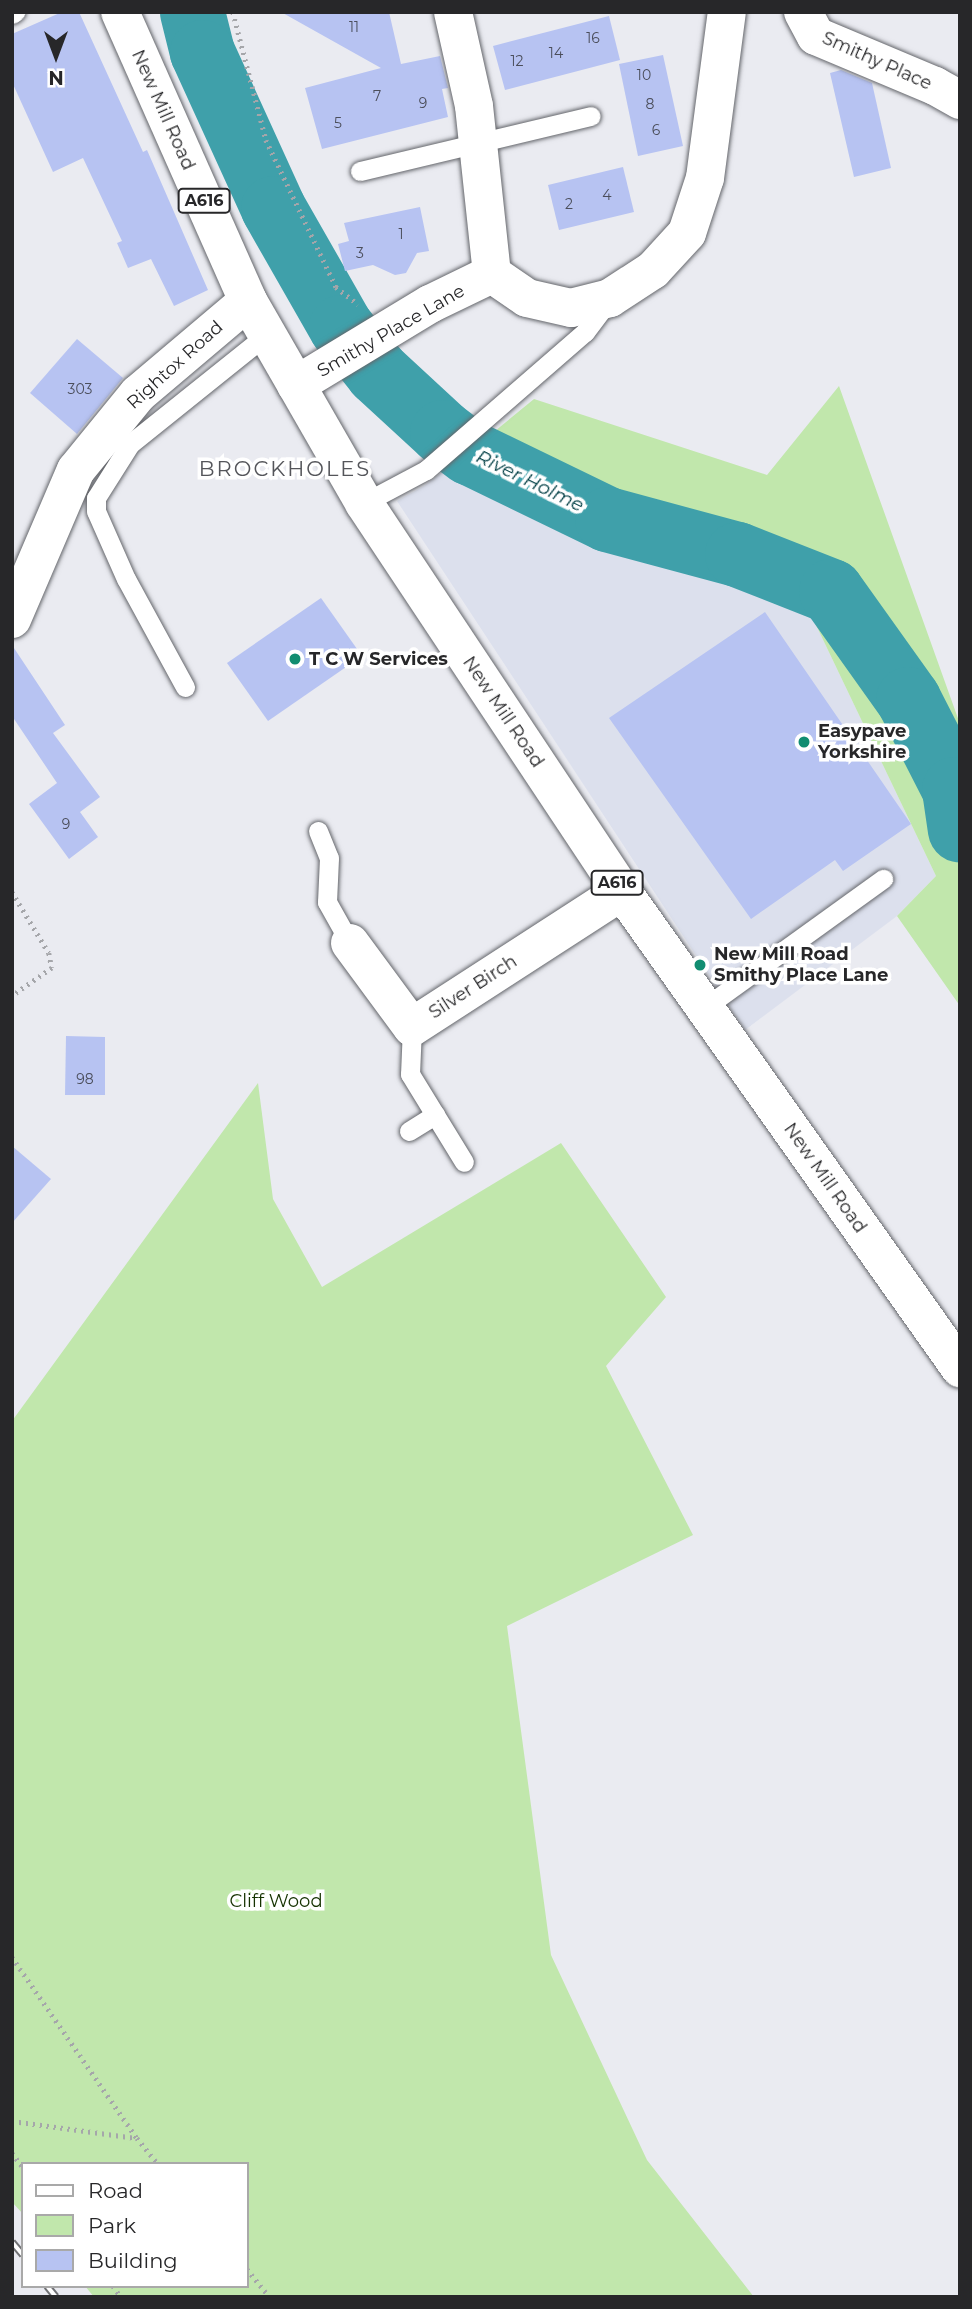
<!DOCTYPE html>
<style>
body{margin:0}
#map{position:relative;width:972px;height:2309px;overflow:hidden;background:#eaebf1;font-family:Montserrat,sans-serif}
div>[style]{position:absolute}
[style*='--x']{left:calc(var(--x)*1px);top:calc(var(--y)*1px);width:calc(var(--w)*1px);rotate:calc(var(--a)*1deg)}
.built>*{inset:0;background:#dce0ed}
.green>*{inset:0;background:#c1e7ac}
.river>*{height:65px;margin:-32.5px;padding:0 32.5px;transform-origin:32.5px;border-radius:32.5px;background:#3fa0aa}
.building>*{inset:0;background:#b7c3f2}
.path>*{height:4.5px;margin-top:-2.25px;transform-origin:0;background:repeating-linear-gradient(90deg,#a5a6aa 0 2px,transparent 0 7px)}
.roads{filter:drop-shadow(0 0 2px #64666b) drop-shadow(0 0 2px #64666b)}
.service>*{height:19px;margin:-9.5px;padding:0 9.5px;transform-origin:9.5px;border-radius:9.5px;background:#fff}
.minor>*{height:38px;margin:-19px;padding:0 19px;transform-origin:19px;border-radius:19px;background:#fff}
.primary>*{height:38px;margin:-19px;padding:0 19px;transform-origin:19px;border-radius:19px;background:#fff}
.rail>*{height:8px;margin-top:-4px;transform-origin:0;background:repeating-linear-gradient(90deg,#fff 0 16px,#707174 0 32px);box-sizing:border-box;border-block:2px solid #707174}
.dots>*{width:19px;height:19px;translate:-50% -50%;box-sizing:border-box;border:4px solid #fff;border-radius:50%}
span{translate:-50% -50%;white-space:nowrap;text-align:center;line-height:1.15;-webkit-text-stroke:7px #fff;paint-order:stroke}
.number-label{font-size:14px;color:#4b4e5b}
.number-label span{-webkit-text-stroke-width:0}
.shield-label span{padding:2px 5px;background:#fff;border:2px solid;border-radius:5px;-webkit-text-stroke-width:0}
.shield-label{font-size:16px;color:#272729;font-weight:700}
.street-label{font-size:18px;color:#272729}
.poi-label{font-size:18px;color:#272729;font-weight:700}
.left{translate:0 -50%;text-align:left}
.park-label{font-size:18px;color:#153200}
.water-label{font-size:19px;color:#003e44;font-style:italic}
.quarter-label{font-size:21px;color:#54555a;letter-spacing:2px}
.frame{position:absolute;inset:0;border:14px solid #272729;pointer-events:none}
.legend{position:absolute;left:21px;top:2162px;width:228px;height:126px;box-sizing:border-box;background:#fff;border:2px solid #a9a9a9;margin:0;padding:9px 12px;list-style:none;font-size:21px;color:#272729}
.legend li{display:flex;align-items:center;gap:14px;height:35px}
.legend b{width:35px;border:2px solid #a9a9a9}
.north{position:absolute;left:21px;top:21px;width:70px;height:70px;-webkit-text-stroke:5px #fff;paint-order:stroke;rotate:180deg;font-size:19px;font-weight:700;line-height:28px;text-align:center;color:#272729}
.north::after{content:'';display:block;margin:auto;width:24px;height:32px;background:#272729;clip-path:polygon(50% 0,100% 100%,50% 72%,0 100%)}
</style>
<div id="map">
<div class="built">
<div style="clip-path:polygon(478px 445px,805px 602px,936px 876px,897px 916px,745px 1030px,397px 501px,424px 486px)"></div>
</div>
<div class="green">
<div style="clip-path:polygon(839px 386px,960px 724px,960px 1006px,897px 916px,936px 876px,805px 602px,478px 445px,534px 399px,767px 475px)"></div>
<div style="clip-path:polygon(258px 1083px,273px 1199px,322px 1287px,561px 1143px,666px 1297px,606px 1366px,693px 1535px,507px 1626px,551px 1955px,647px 2160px,754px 2297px,94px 2297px,85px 2286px,247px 2286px,247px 2164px,23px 2164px,23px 2214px,12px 2202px,12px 1421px)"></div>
</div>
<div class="river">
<div style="--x:192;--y:12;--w:41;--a:76"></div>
<div style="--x:202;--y:52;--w:171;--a:65.5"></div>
<div style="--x:273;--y:208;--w:137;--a:60.3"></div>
<div style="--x:341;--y:327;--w:58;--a:51.3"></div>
<div style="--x:377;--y:372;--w:88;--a:42.7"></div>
<div style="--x:442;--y:432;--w:34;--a:37"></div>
<div style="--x:469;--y:452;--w:153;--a:25.9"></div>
<div style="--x:607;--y:519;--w:135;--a:15.1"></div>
<div style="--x:737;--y:554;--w:101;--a:21.5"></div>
<div style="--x:831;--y:591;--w:133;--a:54.5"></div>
<div style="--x:908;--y:699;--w:101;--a:62.9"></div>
<div style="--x:954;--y:789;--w:41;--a:81.7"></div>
</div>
<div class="building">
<div style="clip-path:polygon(62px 12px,79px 12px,143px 152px,147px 150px,208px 290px,174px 306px,151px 259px,128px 268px,117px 243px,122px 241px,83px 158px,53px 172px,12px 82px,12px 34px)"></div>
<div style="clip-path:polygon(281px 12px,389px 12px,401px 64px,440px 56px,448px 88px,442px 89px,448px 117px,322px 149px,305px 88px,381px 68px)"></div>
<div style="clip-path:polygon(609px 16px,620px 60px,505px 90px,493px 46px)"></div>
<div style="clip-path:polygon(663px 55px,683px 146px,638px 156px,619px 64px)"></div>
<div style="clip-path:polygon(841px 70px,872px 83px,891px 168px,854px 177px,830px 73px)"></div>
<div style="clip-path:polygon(623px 167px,634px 212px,559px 230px,548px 185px)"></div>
<div style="clip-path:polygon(420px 207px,429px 251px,417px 253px,406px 273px,395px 275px,373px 265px,345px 271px,338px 244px,349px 241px,344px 223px)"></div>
<div style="clip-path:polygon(77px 339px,123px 378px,77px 434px,30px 393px)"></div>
<div style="clip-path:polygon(321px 598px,362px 656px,268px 721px,227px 663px)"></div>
<div style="clip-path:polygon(765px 612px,911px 824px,843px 871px,835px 860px,751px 919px,609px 718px)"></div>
<div style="clip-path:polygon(12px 645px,65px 725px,53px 733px,100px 797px,80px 812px,98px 837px,69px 859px,29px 804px,57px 783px,12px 716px)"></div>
<div style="clip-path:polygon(66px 1036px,105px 1037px,105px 1095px,65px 1095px)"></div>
<div style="clip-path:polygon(12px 1146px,51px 1179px,12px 1223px)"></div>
</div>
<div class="path">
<div style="--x:233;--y:12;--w:132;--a:75.5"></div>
<div style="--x:266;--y:140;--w:163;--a:64.5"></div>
<div style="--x:336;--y:287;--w:28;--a:38"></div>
<div style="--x:12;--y:892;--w:71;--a:58.8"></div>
<div style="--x:49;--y:953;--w:15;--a:79"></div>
<div style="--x:52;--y:968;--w:49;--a:145"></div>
<div style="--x:12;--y:1957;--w:220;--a:55.4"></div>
<div style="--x:137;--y:2138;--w:33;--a:51"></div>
<div style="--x:12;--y:2121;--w:125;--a:7.8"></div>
<div style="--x:12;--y:2153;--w:18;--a:52"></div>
<div style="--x:247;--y:2269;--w:36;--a:51"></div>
<div style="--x:113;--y:2286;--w:14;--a:54"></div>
</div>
<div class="roads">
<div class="service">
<div style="--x:12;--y:14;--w:4;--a:-34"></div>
<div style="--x:360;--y:171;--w:237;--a:-13.4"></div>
<div style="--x:364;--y:503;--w:70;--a:-28"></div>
<div style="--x:426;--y:470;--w:211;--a:-41"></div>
<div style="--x:585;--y:332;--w:39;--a:-53"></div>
<div style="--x:185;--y:687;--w:123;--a:-118.6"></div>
<div style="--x:126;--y:579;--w:74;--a:-113.8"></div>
<div style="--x:96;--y:511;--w:13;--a:-90"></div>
<div style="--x:96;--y:498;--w:64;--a:-57.8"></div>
<div style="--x:130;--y:444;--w:174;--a:-38.7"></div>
<div style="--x:318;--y:831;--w:29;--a:68"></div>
<div style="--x:329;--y:858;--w:44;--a:92.6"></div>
<div style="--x:327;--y:902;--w:47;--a:60.7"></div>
<div style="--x:704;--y:1008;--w:221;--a:-35.8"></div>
<div style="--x:412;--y:1027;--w:47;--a:92.4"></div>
<div style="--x:410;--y:1074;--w:103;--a:58.5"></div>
<div style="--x:409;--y:1131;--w:31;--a:-32"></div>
</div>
<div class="minor">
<div style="--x:453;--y:12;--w:96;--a:77.4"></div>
<div style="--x:474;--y:106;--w:169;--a:83.9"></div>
<div style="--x:803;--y:12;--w:27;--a:62"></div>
<div style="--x:816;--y:36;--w:129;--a:22.8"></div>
<div style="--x:935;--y:86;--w:29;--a:29"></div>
<div style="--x:296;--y:385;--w:157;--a:-31.2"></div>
<div style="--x:430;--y:304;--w:69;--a:-25.8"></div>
<div style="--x:492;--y:274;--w:42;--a:34.4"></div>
<div style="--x:527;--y:298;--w:45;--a:12.8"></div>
<div style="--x:571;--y:308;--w:40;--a:-14.4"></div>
<div style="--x:610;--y:298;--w:51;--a:-33.1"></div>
<div style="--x:653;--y:270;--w:50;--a:-47.4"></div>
<div style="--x:687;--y:233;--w:58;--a:-71.9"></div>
<div style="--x:705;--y:178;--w:167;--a:-82.5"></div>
<div style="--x:12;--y:619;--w:162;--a:-66.8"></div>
<div style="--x:76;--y:470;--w:98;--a:-50.8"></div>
<div style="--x:138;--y:394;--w:144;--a:-40.2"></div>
<div style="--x:350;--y:943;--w:104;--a:53.6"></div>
<div style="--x:412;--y:1027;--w:250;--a:-32.9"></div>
</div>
<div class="primary">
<div style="--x:120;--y:12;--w:316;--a:66.1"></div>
<div style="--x:248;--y:301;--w:233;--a:60.1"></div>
<div style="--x:364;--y:503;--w:466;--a:56.4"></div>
<div style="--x:622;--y:891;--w:585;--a:54.68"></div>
</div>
</div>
<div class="rail">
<div style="--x:12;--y:2242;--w:17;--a:50"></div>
<div style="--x:47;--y:2286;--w:14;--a:51"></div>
</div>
<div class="dots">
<div style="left:295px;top:659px;background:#118d71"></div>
<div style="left:804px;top:742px;background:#118d71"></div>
<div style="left:700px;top:965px;background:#118d71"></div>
</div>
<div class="number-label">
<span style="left:354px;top:27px">11</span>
<span style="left:593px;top:38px">16</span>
<span style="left:556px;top:53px">14</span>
<span style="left:517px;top:61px">12</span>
<span style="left:644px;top:75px">10</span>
<span style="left:377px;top:96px">7</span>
<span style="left:423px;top:103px">9</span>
<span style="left:650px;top:104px">8</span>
<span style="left:338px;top:123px">5</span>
<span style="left:656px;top:130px">6</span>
<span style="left:607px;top:195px">4</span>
<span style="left:569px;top:204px">2</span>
<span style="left:401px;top:234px">1</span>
<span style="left:360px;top:253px">3</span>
<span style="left:80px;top:389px">303</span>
<span style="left:66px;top:824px">9</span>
<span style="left:85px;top:1079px">98</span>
</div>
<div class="shield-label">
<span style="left:204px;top:201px">A616</span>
<span style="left:617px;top:883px">A616</span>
</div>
<div class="street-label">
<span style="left:877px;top:61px;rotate:24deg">Smithy Place</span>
<span style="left:163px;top:110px;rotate:66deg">New Mill Road</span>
<span style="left:391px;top:331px;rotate:-30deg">Smithy Place Lane</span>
<span style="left:175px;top:365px;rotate:-42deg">Rightox Road</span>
<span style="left:503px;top:712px;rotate:56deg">New Mill Road</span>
<span style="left:473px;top:987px;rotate:-33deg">Silver Birch</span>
<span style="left:825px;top:1178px;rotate:55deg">New Mill Road</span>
</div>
<div class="poi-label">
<span class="left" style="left:309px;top:659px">T C W Services</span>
<span class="left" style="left:818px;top:742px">Easypave<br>Yorkshire</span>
<span class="left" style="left:714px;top:965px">New Mill Road<br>Smithy Place Lane</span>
</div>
<div class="park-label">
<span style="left:276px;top:1901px">Cliff Wood</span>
</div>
<div class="water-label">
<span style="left:530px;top:481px;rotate:26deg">River Holme</span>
</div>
<div class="quarter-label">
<span style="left:285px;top:469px">BROCKHOLES</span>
</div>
<div class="frame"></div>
<ul class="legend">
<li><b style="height:9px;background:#fff"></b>Road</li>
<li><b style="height:19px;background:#c1e7ac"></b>Park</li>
<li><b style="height:19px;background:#b7c3f2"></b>Building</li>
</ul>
<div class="north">N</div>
</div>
